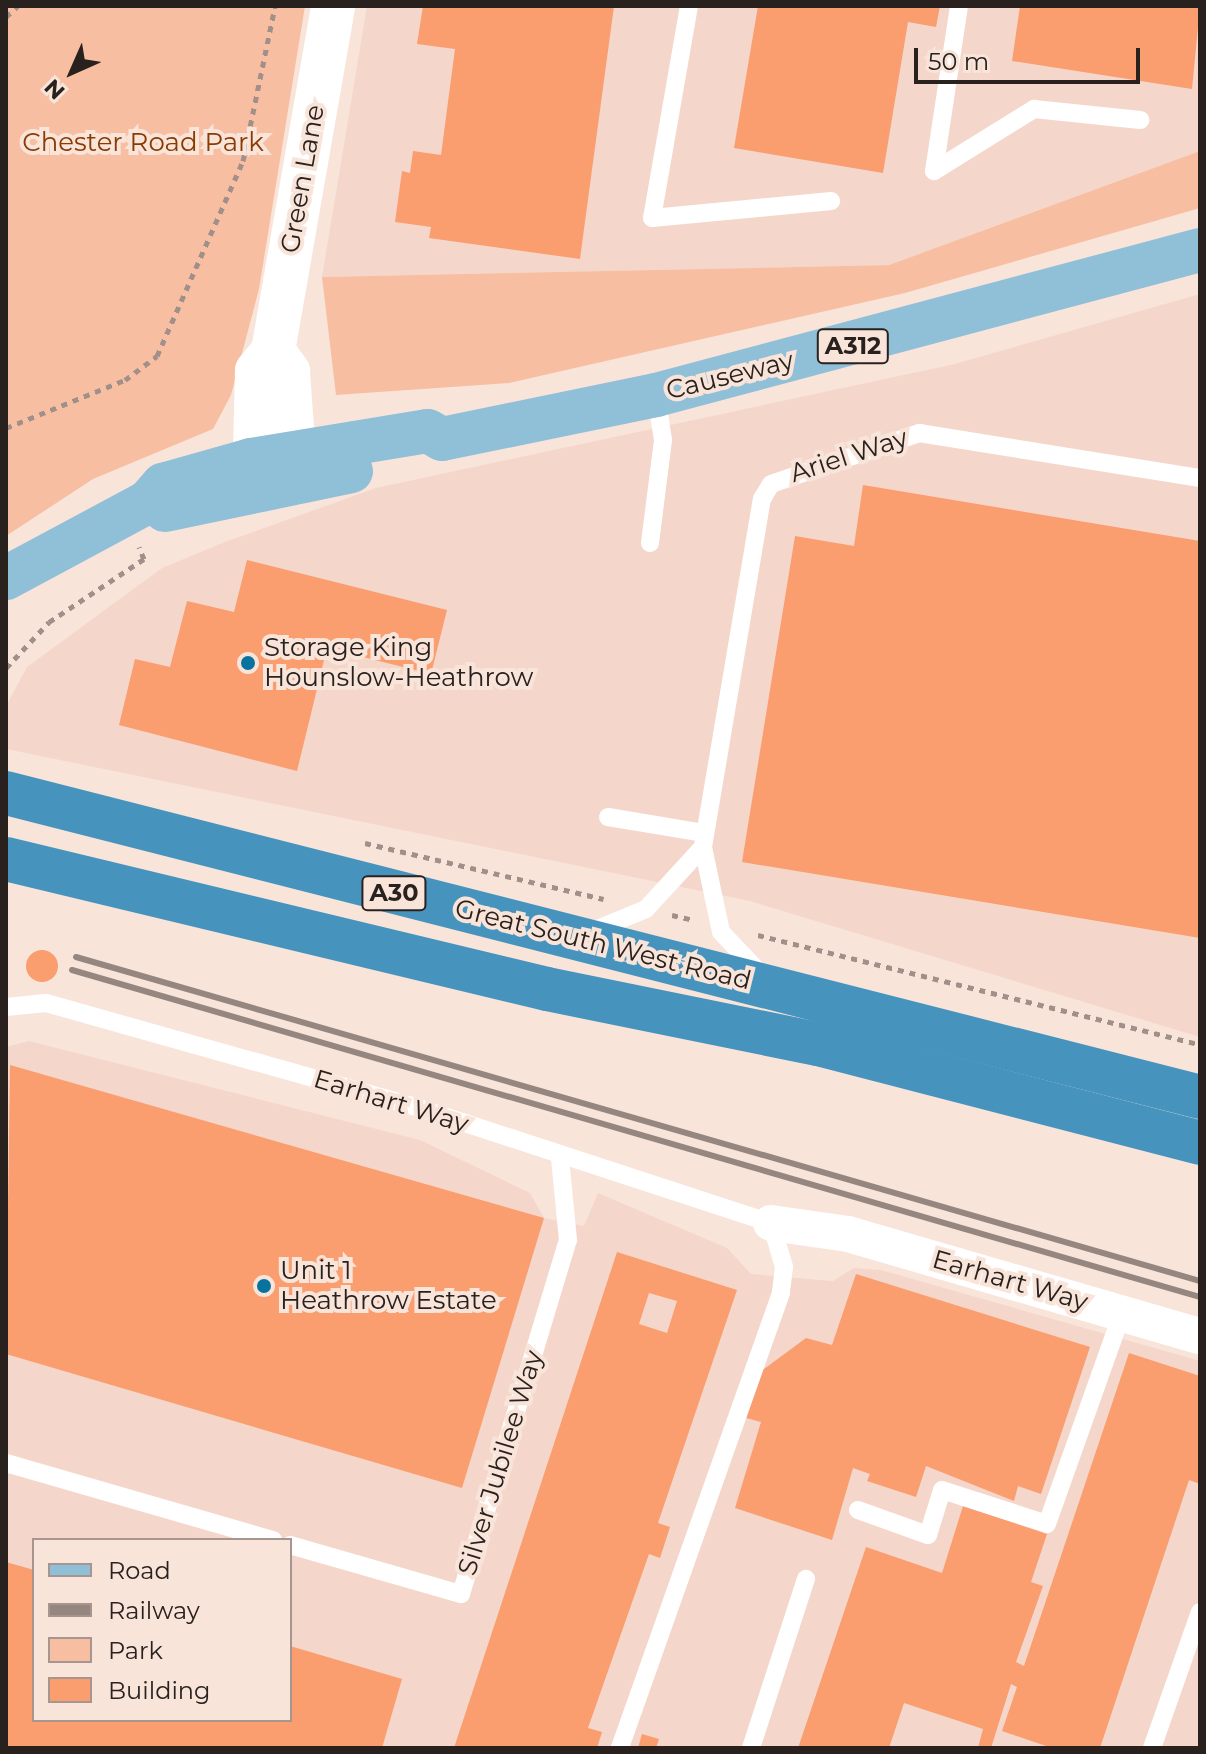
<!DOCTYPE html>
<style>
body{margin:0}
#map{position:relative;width:1206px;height:1754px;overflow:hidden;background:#f9e4da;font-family:Montserrat,sans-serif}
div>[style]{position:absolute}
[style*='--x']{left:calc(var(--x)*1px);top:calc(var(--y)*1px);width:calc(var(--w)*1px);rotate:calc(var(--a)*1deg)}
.built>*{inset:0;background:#f4d7ca}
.green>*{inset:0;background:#f8bea2}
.building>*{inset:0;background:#fa9d6f}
.round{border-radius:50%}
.path>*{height:5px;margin-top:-2.5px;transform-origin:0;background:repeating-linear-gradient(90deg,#a09089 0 6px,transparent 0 12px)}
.lane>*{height:18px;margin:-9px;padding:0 9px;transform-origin:9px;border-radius:9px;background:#fff}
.street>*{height:36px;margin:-18px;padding:0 18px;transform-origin:18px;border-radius:18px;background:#fff}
.secondary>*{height:44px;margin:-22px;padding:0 22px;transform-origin:22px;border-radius:22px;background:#fff}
.primary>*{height:44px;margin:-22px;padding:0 22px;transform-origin:22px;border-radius:22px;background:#90bfd8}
.highway>*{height:44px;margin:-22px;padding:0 22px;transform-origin:22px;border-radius:22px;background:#4694be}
.rail>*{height:6px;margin:-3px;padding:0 3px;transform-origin:3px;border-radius:3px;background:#958780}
.dots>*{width:22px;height:22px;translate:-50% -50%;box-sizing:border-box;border:4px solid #f9e4da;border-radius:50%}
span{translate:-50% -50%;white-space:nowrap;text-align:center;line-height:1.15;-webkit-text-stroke:8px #f9e4da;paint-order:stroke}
.shield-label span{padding:2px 6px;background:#f9e4da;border:2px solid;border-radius:6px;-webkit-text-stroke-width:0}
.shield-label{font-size:24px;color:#29211e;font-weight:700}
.park-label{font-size:26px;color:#8b3a00}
.street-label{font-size:26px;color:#29211e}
.poi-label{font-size:26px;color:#29211e}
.left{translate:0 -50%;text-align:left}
.frame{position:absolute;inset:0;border:8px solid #29211e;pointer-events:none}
.legend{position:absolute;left:32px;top:1538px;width:260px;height:184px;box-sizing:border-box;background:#f9e4da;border:2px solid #a6968f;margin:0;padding:10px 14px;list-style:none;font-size:24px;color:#29211e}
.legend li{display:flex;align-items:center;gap:16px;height:40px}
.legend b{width:40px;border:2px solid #a6968f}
.north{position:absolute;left:32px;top:32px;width:80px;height:80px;-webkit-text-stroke:6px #f9e4da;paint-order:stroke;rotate:225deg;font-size:22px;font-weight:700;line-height:32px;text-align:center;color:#29211e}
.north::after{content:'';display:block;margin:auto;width:28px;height:36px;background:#29211e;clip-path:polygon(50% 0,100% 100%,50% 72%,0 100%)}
.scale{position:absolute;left:914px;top:48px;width:226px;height:36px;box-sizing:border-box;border:4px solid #29211e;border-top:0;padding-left:10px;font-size:24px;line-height:28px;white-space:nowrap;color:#29211e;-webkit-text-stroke:6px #f9e4da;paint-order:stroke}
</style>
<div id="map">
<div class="built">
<div style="clip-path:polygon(367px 6px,1200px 6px,1200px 151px,889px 265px,322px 277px)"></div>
<div style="clip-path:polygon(1200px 294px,1200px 1037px,750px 901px,6px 749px,6px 706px,27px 667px,162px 568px,225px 542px,376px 488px,955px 364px)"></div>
<div style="clip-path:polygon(evenodd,29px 1041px,420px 1140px,530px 1193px,544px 1218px,584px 1226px,598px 1193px,727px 1248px,751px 1274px,833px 1281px,854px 1268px,881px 1270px,1200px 1361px,1200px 1748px,6px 1748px,6px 1047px,29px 1041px,34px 1540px,290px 1540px,290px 1720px,34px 1720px,34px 1540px)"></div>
</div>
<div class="green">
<div style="clip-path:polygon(6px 6px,305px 6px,259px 289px,231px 395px,213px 429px,93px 479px,6px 536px)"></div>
<div style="clip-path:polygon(1200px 151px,1200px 208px,905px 293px,509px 383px,336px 395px,322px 277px,889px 265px)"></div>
</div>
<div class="building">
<div style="clip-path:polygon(423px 6px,614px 6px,580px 259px,429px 238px,431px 227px,395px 222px,402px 171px,410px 173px,413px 151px,441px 155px,455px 49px,417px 44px)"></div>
<div style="clip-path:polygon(758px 6px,940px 6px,936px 27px,908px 22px,883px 173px,734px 148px)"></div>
<div style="clip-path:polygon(1020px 6px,1200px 6px,1192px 89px,1012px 61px)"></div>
<div style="clip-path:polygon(863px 485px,1200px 541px,1200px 938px,742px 862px,795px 536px,854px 546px)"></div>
<div style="clip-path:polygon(247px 560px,447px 610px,431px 674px,327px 648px,297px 771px,119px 725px,135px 659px,170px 667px,187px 601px,234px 612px)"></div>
<div class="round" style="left:26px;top:950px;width:32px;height:32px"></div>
<div style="clip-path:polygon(10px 1065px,544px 1218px,462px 1488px,6px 1354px)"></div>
<div style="clip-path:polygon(evenodd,617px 1252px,737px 1290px,658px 1523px,670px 1527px,660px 1558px,649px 1554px,588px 1728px,602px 1732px,597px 1748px,454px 1748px,617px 1252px,649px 1293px,677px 1301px,667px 1333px,639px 1324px,649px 1293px)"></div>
<div style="clip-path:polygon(856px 1274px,1090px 1347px,1041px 1494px,1018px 1486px,1014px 1501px,926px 1466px,916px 1497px,867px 1481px,870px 1474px,853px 1468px,832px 1540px,735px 1508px,761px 1422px,746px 1418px,760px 1372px,806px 1338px,832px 1345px)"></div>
<div style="clip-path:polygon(1129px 1353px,1200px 1376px,1200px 1484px,1189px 1480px,1100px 1748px,1052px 1748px,1002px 1731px,1017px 1687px,1011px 1684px,991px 1748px,978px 1748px,983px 1729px,904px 1703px,889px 1748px,798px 1748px,866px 1547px,942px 1573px,963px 1506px,1047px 1534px,1031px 1582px,1043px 1586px,1016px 1662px,1024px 1666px)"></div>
<div style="clip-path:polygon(6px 1562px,34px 1570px,34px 1720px,290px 1720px,290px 1646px,402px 1679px,382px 1748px,6px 1748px)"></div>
<div style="clip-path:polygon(642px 1734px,659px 1739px,656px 1748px,638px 1748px)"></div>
</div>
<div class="path">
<div style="--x:6;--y:17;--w:16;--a:-43"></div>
<div style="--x:6;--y:428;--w:128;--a:-22"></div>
<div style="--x:125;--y:380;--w:40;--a:-37"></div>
<div style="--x:157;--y:356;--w:213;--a:-66.2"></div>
<div style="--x:243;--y:161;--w:158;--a:-78.3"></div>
<div style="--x:6;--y:668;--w:63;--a:-46.9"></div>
<div style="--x:49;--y:622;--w:114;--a:-33.6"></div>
<div style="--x:144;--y:559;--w:13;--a:-113"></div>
<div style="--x:365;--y:843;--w:245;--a:13.2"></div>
<div style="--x:672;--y:915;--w:23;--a:13"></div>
<div style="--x:758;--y:935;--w:455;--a:13.9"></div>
</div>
<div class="lane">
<div style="--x:689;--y:6;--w:215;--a:99.9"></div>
<div style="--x:652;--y:218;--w:180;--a:-5.4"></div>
<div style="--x:959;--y:6;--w:167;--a:98.6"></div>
<div style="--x:934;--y:171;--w:118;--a:-31.8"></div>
<div style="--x:1034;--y:109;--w:107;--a:5.9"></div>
<div style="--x:650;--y:543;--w:104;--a:-82.8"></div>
<div style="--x:663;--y:440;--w:46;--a:-98.8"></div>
<div style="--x:608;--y:817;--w:98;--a:9.4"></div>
<div style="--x:590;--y:932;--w:61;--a:-22.3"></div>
<div style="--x:646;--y:909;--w:84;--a:-47.4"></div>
<div style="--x:759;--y:972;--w:55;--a:-133.5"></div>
<div style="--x:721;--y:932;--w:87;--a:-102"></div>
<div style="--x:703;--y:847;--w:353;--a:-80.4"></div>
<div style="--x:762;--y:499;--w:17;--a:-59"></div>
<div style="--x:771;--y:484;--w:157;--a:-19"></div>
<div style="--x:919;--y:433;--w:285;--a:9.1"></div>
<div style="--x:6;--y:1007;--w:40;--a:-5.7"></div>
<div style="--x:46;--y:1003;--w:381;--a:15.7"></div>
<div style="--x:413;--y:1106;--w:377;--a:18.1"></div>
<div style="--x:771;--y:1223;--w:46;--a:73.5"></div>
<div style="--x:784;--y:1267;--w:26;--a:97"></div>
<div style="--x:781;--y:1293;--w:483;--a:109.5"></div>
<div style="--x:6;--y:1463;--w:278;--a:16.1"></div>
<div style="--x:858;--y:1510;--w:74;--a:19.7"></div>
<div style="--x:928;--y:1535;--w:47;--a:-72.7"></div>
<div style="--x:942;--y:1490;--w:110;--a:17.9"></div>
<div style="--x:1047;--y:1524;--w:224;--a:-70.4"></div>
<div style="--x:290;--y:1545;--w:178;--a:16"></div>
<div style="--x:461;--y:1594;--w:370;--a:-73.2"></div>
<div style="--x:568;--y:1240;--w:81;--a:-95.6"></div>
<div style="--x:751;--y:1748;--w:178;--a:-72"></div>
<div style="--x:1152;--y:1748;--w:144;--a:-70.6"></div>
</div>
<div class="street">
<div style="--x:771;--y:1223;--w:78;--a:8.1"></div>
<div style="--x:848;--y:1234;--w:366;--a:16.2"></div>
</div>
<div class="secondary">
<div style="--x:273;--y:351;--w:26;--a:54"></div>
<div style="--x:288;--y:372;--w:111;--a:85.9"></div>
<div style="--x:254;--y:492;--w:121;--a:-88.6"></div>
<div style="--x:257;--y:371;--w:26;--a:-51"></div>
<div style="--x:273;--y:351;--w:350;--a:-80.1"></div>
</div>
<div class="primary">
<div style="--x:165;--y:510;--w:190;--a:-11.8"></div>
<div style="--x:6;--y:578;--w:161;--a:-28.2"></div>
<div style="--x:148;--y:502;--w:23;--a:-49"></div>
<div style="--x:163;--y:485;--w:91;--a:-15.9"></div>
<div style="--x:251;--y:460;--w:179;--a:-9.3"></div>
<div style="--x:428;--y:431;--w:16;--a:30"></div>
<div style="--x:442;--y:439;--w:218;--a:-11.6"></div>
<div style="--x:656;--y:395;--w:563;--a:-14.92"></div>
</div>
<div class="highway">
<div style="--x:6;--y:793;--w:1232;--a:14.28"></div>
<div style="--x:6;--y:859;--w:556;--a:13.51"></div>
<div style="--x:547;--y:989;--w:277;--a:11.5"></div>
<div style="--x:818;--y:1044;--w:395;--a:14.5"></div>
</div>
<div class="rail">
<div style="--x:76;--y:957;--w:1170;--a:16.08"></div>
<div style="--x:72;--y:970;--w:1174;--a:16.17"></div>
</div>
<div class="dots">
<div style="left:248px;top:663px;background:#07739e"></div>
<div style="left:264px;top:1286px;background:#07739e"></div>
</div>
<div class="shield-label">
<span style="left:853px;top:346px">A312</span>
<span style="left:394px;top:893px">A30</span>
</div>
<div class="park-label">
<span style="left:143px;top:143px">Chester Road Park</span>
</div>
<div class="street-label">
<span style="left:303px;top:179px;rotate:-80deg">Green Lane</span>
<span style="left:730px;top:376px;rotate:-14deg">Causeway</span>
<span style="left:849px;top:456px;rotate:-18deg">Ariel Way</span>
<span style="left:603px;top:945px;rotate:14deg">Great South West Road</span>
<span style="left:391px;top:1102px;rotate:17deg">Earhart Way</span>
<span style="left:1010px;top:1281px;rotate:16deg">Earhart Way</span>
<span style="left:501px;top:1463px;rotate:-73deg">Silver Jubilee Way</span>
</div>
<div class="poi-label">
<span class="left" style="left:264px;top:663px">Storage King<br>Hounslow-Heathrow</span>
<span class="left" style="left:280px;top:1286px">Unit 1<br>Heathrow Estate</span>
</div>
<div class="frame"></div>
<ul class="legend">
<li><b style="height:10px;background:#90bfd8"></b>Road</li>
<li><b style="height:10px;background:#958780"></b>Railway</li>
<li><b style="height:22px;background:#f8bea2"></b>Park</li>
<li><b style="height:22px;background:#fa9d6f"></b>Building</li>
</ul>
<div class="north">N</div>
<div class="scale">50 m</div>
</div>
